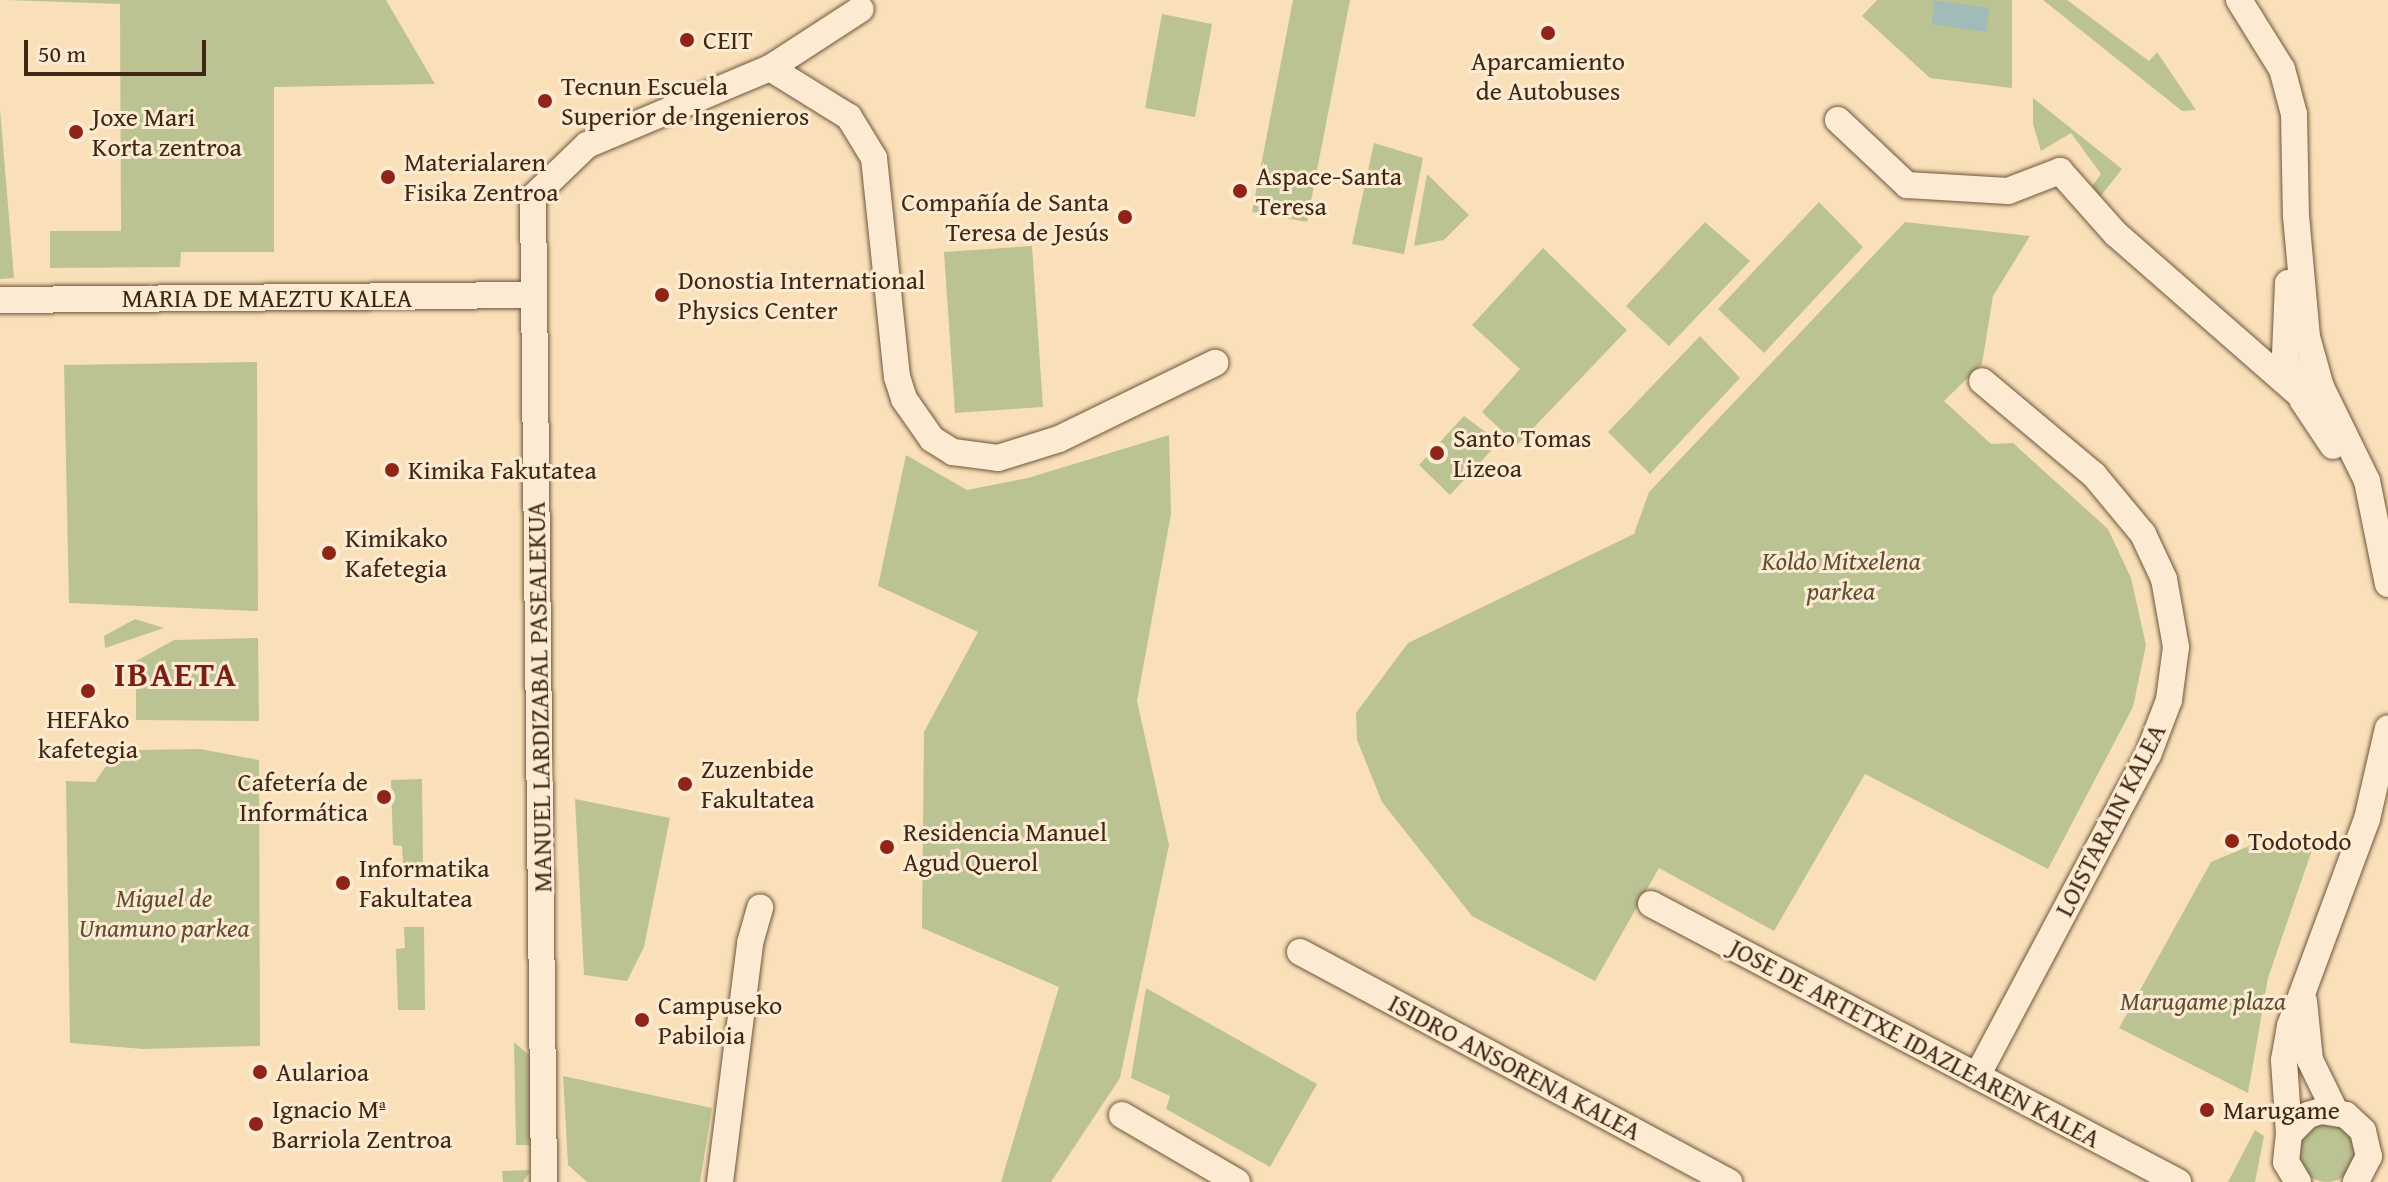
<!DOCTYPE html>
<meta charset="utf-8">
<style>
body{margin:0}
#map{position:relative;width:2388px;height:1182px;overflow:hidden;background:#fae0b9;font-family:"Gentium Book Plus",serif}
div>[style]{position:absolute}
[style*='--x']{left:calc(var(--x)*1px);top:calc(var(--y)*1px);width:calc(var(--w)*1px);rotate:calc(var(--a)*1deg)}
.green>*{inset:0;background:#bbc392}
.round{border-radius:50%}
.water>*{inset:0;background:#a1bbb8}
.roads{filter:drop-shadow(0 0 2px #6e563c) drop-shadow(0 0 2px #6e563c)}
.minor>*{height:26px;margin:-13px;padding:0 13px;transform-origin:13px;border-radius:13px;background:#fcebd2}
.dots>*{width:22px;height:22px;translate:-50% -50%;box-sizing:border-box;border:4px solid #fcebd2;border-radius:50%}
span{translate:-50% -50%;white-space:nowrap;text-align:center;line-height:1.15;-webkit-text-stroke:6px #fcebd2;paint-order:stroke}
.poi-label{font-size:26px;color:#3f2813}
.left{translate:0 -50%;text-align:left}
.right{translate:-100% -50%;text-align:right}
.street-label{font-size:26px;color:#3f2813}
.park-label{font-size:26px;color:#5e4f33;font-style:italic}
.district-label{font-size:34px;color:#7a1f14;font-weight:700;letter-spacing:2px}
.scale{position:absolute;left:24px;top:40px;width:182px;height:36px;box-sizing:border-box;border:4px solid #3f2813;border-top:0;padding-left:10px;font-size:24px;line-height:28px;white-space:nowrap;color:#3f2813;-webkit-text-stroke:6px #fcebd2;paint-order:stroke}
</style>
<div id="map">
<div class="green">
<div style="clip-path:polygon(7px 0,386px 0,435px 84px,274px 87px,274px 252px,181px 252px,180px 267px,50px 268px,50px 231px,121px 231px,120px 4px)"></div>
<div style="clip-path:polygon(1293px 0,1350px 0,1307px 222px,1252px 212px)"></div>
<div style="clip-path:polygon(1877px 0,2012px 0,2012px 88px,1930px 78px,1862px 16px)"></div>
<div style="clip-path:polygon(2043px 0,2067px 0,2149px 61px,2157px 52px,2196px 110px,2182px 111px)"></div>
<div style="clip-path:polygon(1162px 14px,1212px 24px,1195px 117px,1145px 108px)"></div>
<div style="clip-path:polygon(2033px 98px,2122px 169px,2100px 197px,2092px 186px,2101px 174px,2071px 133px,2041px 151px,2033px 124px)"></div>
<div style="clip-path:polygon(0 109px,14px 278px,0 279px)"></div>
<div style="clip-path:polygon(1374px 143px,1423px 158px,1404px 254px,1352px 244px)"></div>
<div style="clip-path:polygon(1427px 174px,1469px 215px,1444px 240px,1414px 246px)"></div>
<div style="clip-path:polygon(1819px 202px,1863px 247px,1764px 353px,1718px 309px)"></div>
<div style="clip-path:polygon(1705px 222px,1750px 261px,1669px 346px,1626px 306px)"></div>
<div style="clip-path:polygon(1905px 222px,2030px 236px,1993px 296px,1982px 364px,1944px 401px,1991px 444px,2013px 443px,2108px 529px,2131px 578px,2146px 645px,2133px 707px,2048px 869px,1865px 774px,1774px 931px,1659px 868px,1595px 981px,1472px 916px,1382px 802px,1357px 740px,1356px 713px,1408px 643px,1634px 534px,1649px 492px)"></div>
<div style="clip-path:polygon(1032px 246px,1043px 407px,955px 413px,944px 252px)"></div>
<div style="clip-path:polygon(1543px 248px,1627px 330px,1517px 445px,1482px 412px,1520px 369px,1472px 325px)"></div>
<div style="clip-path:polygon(1700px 336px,1740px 378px,1650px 474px,1608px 432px)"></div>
<div style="clip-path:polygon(257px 362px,258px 611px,69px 603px,64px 365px)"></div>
<div style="clip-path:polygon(1464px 416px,1499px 442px,1450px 495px,1419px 465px)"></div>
<div style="clip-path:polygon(1169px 435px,1171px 514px,1137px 701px,1169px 845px,1120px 1078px,1051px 1182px,1001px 1182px,1059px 987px,922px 928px,924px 732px,978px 632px,878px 586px,906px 455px,967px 490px,1028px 478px)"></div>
<div style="clip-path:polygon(135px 619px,164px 628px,105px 648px,104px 636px)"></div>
<div style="clip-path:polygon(258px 638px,259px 721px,136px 720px,136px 661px,174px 640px)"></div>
<div style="clip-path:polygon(200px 749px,259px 760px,260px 1046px,143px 1049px,70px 1043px,66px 781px,95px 782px,111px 759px,139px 750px)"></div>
<div style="clip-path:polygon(422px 779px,423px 864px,403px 864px,402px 846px,393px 845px,391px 780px)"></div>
<div style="clip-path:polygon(575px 799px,670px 818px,644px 947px,627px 981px,584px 975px)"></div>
<div style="clip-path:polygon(2249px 846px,2312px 850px,2268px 978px,2248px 1093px,2119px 1028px,2211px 862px)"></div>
<div style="clip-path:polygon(404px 927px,424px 927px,425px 1010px,398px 1010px,396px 949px,405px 948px)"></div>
<div style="clip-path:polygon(1146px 988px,1317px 1084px,1270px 1167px,1166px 1109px,1170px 1096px,1131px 1078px)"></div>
<div style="clip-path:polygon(514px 1042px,530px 1056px,530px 1145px,516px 1145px)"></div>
<div style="clip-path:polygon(563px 1076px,712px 1108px,700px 1182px,587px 1182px,568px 1165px)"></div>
<div class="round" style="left:2298px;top:1124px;width:58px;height:58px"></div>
<div style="clip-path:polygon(2255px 1130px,2264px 1136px,2255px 1182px,2228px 1182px)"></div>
<div style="clip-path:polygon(531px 1170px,523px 1182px,503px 1182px,502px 1171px)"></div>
</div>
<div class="water">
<div style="clip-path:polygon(1934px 0,1989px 8px,1986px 32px,1932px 24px)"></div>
</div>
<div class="roads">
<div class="minor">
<div style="--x:2239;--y:0;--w:81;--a:58.1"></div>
<div style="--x:2282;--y:69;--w:47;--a:75.1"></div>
<div style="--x:2294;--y:114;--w:102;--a:88.9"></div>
<div style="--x:2296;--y:216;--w:121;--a:84.8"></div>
<div style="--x:2307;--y:337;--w:52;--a:74.4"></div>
<div style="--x:2321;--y:387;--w:105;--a:63.9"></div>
<div style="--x:2367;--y:481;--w:105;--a:78.5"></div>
<div style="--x:770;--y:68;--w:93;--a:31.8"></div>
<div style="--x:849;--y:117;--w:48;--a:58.6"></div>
<div style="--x:874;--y:158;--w:220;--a:84"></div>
<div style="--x:897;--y:377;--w:23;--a:72"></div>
<div style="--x:904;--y:399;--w:49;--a:55"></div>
<div style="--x:932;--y:439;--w:25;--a:32"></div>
<div style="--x:953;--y:452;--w:45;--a:7.6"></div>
<div style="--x:998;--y:458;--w:64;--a:-17.3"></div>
<div style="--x:1059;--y:439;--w:174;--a:-26"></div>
<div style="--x:1838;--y:120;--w:95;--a:43.3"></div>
<div style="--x:1907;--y:185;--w:101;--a:3.4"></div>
<div style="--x:2008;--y:191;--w:56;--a:-21"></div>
<div style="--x:2060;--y:171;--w:84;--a:48.4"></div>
<div style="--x:2116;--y:234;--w:243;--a:41.2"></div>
<div style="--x:2288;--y:283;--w:73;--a:92.4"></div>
<div style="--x:2285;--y:356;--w:48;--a:68.2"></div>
<div style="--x:2303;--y:401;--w:54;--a:56.3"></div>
<div style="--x:0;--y:300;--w:534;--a:-0.54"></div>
<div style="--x:1651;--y:904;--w:596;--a:27.81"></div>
<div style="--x:1300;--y:952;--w:487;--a:28.2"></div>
<div style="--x:2304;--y:1001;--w:59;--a:84.2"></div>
<div style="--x:2310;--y:1060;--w:57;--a:63.9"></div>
<div style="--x:1977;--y:1076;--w:364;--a:-62"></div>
<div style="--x:2148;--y:755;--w:59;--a:-69.1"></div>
<div style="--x:2169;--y:700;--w:53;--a:-82.5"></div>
<div style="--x:2176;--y:647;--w:69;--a:-100"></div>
<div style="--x:2164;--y:579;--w:50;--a:-115"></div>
<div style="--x:2143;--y:534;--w:77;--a:-129.7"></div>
<div style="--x:2094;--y:475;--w:146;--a:-140"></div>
<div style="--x:1122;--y:1115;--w:133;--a:30.2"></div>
<div style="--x:2289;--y:1134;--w:74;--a:-93.9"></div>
<div style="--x:2284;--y:1060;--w:35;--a:-80"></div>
<div style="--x:2290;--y:1026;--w:221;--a:-69.6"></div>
<div style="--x:2367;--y:819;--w:93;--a:-77"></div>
<div style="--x:544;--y:1182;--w:985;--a:-90.64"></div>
<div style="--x:533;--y:197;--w:75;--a:-43.9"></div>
<div style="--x:587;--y:145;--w:199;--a:-22.8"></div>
<div style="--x:770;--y:68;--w:108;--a:-33"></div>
<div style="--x:720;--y:1182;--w:241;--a:-82.8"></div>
<div style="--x:750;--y:943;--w:37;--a:-74"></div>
<div style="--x:2298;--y:1182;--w:23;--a:-121"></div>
<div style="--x:2286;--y:1162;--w:28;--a:-84"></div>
<div style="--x:2289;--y:1134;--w:27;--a:-45"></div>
<div style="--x:2308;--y:1115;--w:14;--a:-17"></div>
<div style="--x:2321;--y:1111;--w:25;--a:9"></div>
<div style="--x:2346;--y:1115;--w:23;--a:43"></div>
<div style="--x:2363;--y:1131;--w:26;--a:77"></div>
<div style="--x:2369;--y:1156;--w:29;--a:117"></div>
</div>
</div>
<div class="dots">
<div style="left:1548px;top:33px;background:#8f2418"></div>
<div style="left:687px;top:40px;background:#8f2418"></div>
<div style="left:545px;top:101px;background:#8f2418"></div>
<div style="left:76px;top:132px;background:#8f2418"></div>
<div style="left:388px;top:177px;background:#8f2418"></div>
<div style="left:1240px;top:191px;background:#8f2418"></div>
<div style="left:1125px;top:217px;background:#8f2418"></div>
<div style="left:662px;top:295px;background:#8f2418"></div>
<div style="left:1437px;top:453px;background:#8f2418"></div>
<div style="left:392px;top:470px;background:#8f2418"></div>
<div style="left:329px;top:553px;background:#8f2418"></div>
<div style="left:88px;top:691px;background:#8f2418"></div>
<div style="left:685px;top:784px;background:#8f2418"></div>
<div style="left:384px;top:797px;background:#8f2418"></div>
<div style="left:2232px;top:841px;background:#8f2418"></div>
<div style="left:887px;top:847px;background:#8f2418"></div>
<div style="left:343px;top:883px;background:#8f2418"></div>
<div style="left:642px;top:1020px;background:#8f2418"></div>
<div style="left:260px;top:1072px;background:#8f2418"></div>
<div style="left:2207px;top:1110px;background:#8f2418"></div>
<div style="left:256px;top:1124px;background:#8f2418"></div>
</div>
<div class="poi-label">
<span class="left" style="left:703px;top:40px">CEIT</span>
<span style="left:1548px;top:76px">Aparcamiento<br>de Autobuses</span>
<span class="left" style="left:561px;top:101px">Tecnun Escuela<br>Superior de Ingenieros</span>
<span class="left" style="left:92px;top:132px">Joxe Mari<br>Korta zentroa</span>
<span class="left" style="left:404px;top:177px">Materialaren<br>Fisika Zentroa</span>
<span class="left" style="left:1256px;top:191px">Aspace-Santa<br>Teresa</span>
<span class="right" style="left:1109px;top:217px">Compañía de Santa<br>Teresa de Jesús</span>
<span class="left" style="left:678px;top:295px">Donostia International<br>Physics Center</span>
<span class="left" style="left:1453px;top:453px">Santo Tomas<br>Lizeoa</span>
<span class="left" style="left:408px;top:470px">Kimika Fakutatea</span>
<span class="left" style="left:345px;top:553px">Kimikako<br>Kafetegia</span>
<span style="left:88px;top:734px">HEFAko<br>kafetegia</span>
<span class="left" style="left:701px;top:784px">Zuzenbide<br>Fakultatea</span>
<span class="right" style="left:368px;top:797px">Cafetería de<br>Informática</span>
<span class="left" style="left:903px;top:847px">Residencia Manuel<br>Agud Querol</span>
<span class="left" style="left:2248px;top:841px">Todotodo</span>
<span class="left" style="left:359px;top:883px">Informatika<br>Fakultatea</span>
<span class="left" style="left:658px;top:1020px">Campuseko<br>Pabiloia</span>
<span class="left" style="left:276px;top:1072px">Aularioa</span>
<span class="left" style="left:272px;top:1124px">Ignacio Mª<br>Barriola Zentroa</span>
<span class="left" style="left:2223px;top:1110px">Marugame</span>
</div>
<div class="street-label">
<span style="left:267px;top:298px">MARIA DE MAEZTU KALEA</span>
<span style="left:539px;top:697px;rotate:-91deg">MANUEL LARDIZABAL PASEALEKUA</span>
<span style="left:2110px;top:820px;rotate:-63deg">LOISTARAIN KALEA</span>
<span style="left:1915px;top:1043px;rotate:28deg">JOSE DE ARTETXE IDAZLEAREN KALEA</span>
<span style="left:1515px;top:1067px;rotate:28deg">ISIDRO ANSORENA KALEA</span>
</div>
<div class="park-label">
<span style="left:1841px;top:576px">Koldo Mitxelena<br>parkea</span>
<span style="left:164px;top:913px">Miguel de<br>Unamuno parkea</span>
<span style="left:2203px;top:1001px">Marugame plaza</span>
</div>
<div class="district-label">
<span style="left:176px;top:674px">IBAETA</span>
</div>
<div class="scale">50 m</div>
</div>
